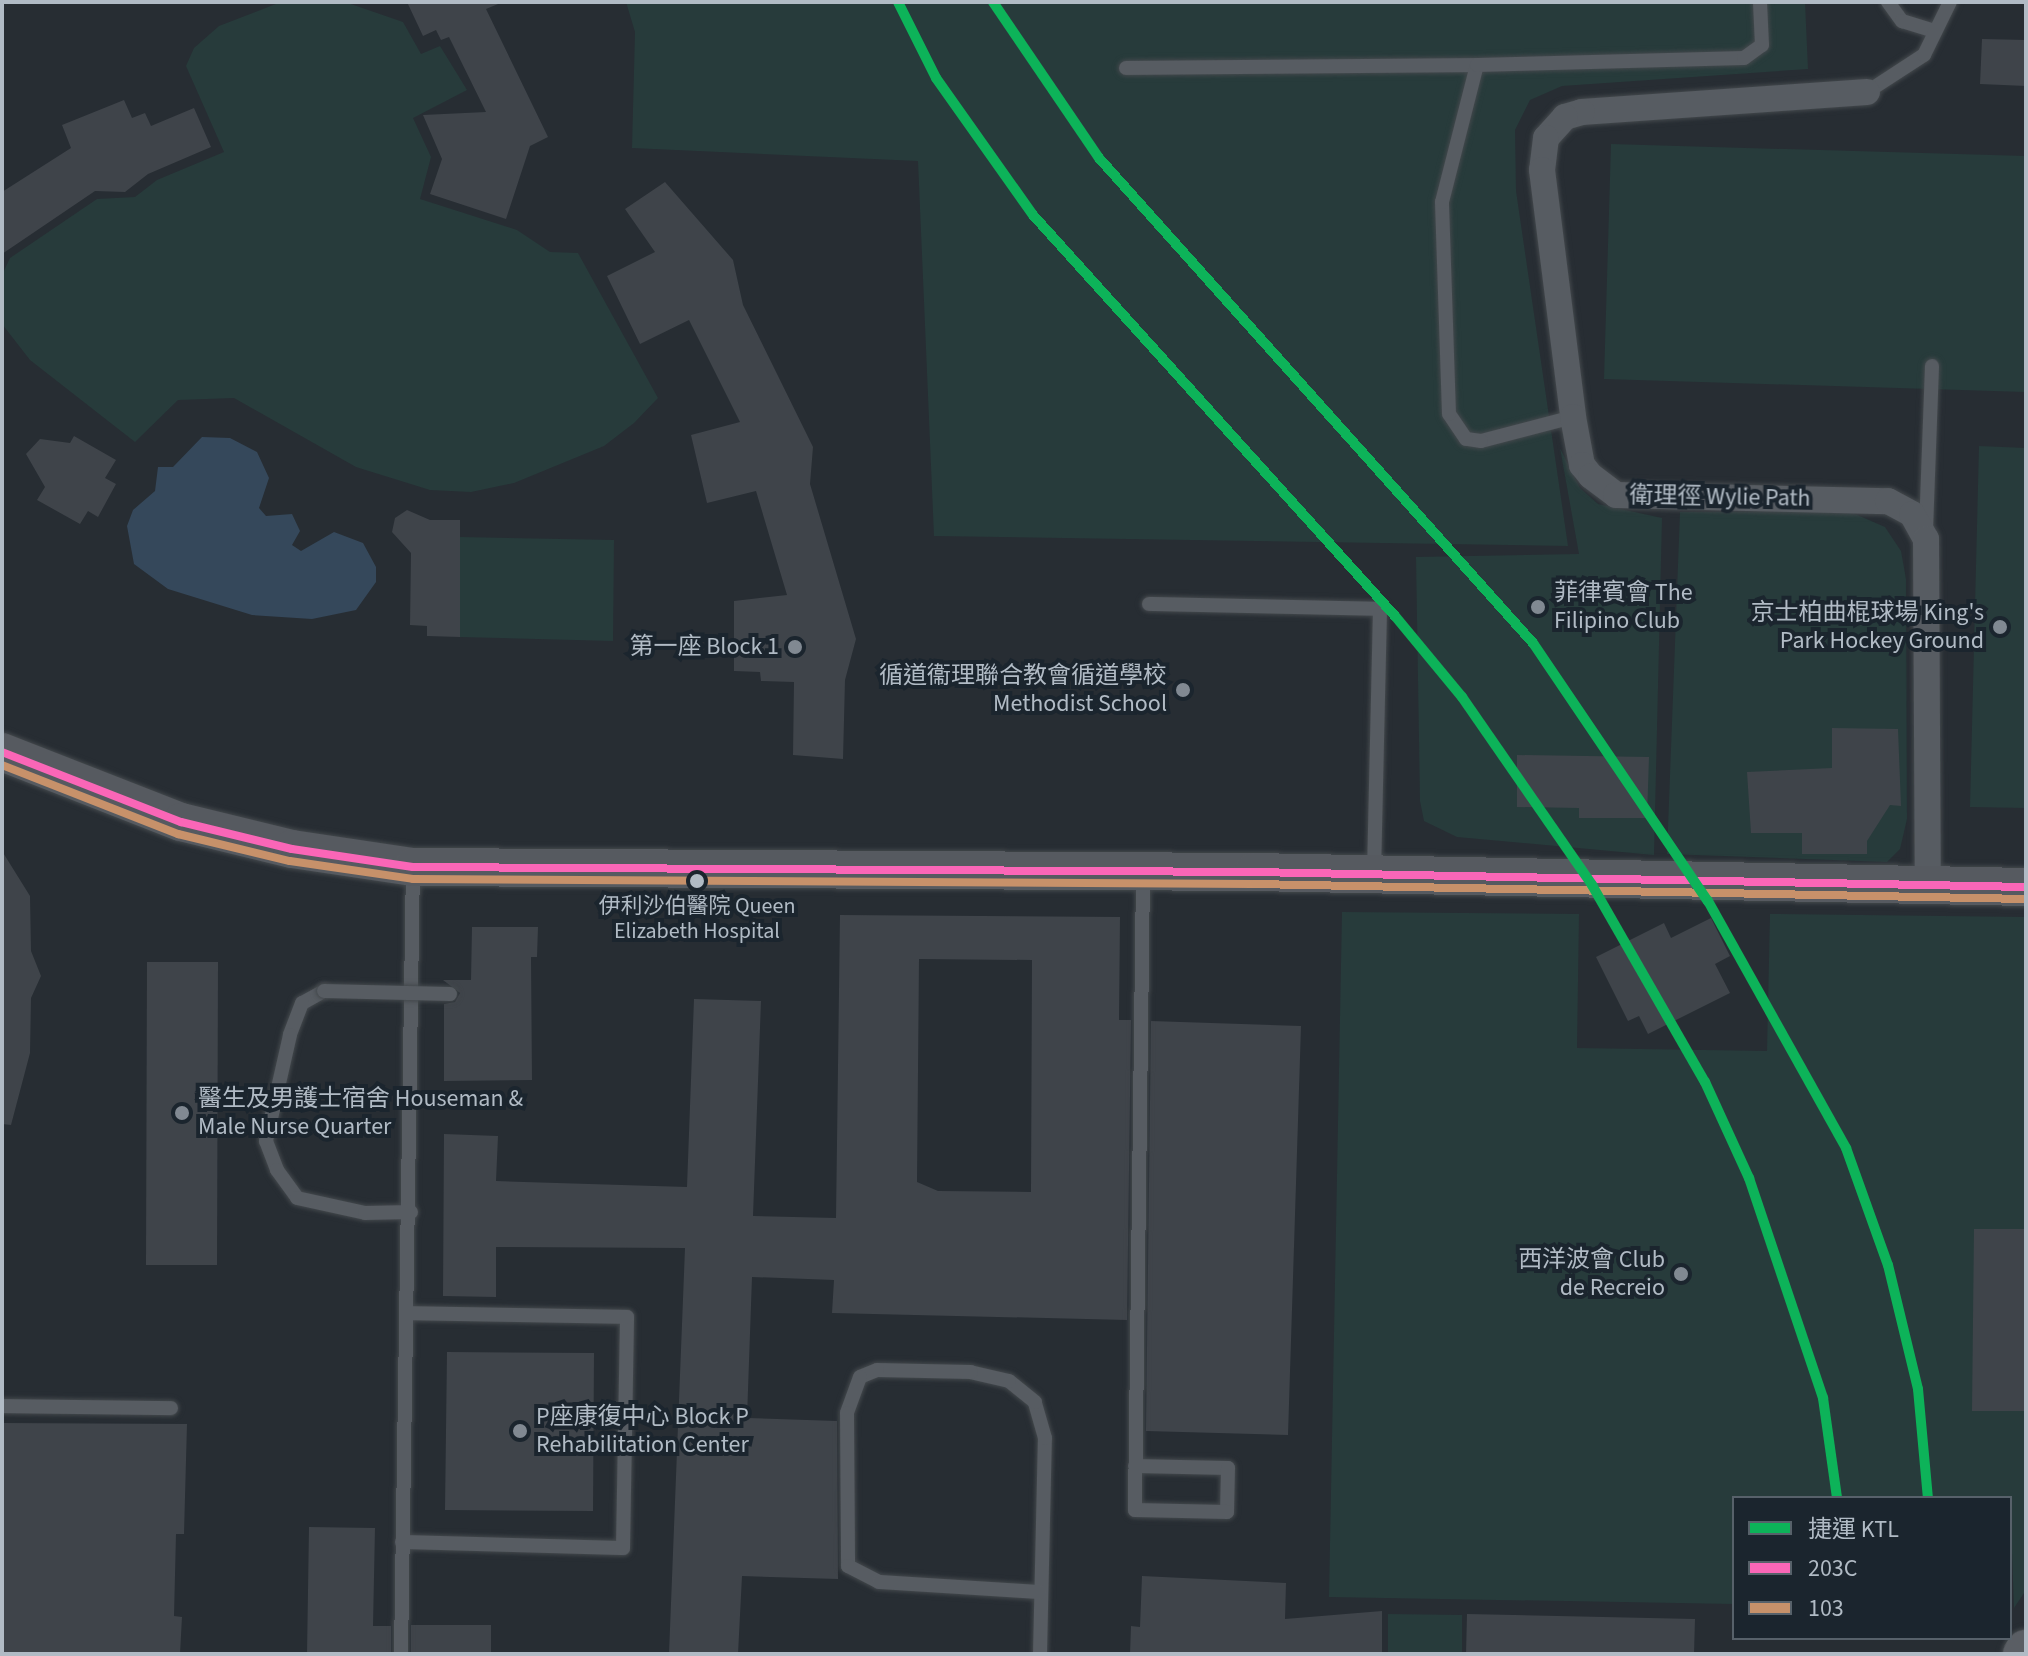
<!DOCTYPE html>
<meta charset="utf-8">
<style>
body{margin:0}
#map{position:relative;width:2028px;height:1656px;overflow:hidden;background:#272d33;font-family:"Source Sans 3","Noto Sans TC",sans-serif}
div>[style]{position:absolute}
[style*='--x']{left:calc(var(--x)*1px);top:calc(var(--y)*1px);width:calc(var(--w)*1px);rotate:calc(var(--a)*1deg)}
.green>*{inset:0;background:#273b3b}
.water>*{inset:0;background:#35485b}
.building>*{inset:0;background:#3f444a}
.roads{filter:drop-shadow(0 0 2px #43484c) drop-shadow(0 0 2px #43484c)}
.lane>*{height:14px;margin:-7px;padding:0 7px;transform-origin:7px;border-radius:7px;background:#575c62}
.street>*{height:26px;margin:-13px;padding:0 13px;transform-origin:13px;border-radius:13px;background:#575c62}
.secondary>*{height:38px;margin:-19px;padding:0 19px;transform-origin:19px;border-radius:19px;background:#565a60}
.primary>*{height:42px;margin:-21px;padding:0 21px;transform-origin:21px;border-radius:21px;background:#5a5e64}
.bridges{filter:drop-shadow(0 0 2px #43484c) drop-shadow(0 0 2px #43484c)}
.lane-bridge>*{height:14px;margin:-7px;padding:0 7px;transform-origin:7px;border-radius:7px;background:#575c62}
.bus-1>*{height:8px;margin:-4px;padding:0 4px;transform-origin:4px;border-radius:4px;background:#fa66b7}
.bus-2>*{height:8px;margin:-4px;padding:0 4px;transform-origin:4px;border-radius:4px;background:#c7916a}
.metro-1>*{height:10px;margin:-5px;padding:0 5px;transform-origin:5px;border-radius:5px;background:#0db359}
.dots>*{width:22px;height:22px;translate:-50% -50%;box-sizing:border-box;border:4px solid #1b252e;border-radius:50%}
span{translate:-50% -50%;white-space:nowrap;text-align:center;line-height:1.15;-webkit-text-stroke:8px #1b252e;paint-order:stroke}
.bus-label{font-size:22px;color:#b1bbc5}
.street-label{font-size:24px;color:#b1bbc5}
.poi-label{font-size:24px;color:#b1bbc5}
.left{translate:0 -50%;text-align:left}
.right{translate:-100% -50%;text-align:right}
.frame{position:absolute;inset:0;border:4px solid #b1bbc5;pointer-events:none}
.legend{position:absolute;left:1732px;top:1496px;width:280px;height:144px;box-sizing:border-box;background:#1b252e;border:2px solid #57616a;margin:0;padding:10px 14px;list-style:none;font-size:24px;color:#b1bbc5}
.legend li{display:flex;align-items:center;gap:16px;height:40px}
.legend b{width:40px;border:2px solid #57616a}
</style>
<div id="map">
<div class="green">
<div style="clip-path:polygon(281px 2px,345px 2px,403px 22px,421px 54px,440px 46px,467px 90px,413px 118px,431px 157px,420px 199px,517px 230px,550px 252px,578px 253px,658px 398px,634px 423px,604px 446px,514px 483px,471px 492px,430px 490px,356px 467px,234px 398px,178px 400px,135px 442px,30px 360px,2px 324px,2px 275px,10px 258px,97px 199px,135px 197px,157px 180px,224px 152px,186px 66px,194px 48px,219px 26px)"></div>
<div style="clip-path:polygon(626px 2px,1805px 2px,1808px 69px,1562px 86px,1530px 100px,1515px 130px,1516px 191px,1568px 546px,934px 536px,918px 161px,632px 148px,635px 32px)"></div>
<div style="clip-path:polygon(1611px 144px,2026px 156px,2025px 392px,1604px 379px)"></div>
<div style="clip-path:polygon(1979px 446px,2026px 448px,2026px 808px,1970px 807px)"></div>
<div style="clip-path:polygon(1560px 448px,1580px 488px,1598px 504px,1662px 518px,1654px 855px,1457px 837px,1424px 821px,1420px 801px,1416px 557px,1579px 554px)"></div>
<div style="clip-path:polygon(1848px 511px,1885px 527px,1901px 551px,1906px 579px,1907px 819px,1900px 849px,1887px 862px,1667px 854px,1680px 512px)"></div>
<div style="clip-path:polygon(460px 537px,614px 540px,613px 641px,460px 637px)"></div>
<div style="clip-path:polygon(1342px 912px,1579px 914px,1577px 1048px,1767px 1051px,1770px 914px,2026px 917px,2026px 1590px,2014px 1608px,2010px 1498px,1734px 1498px,1734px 1604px,1329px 1597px)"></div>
<div style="clip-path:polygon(1388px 1614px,1462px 1615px,1462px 1654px,1388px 1654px)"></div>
</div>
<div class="water">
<div style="clip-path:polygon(202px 437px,230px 438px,257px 452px,269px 478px,259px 508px,266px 516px,292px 514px,300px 531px,292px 545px,301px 551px,334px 532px,363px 543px,376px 567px,376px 582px,356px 610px,312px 619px,252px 615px,168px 589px,134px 564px,127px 526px,133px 510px,155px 491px,158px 467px,173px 467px)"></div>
</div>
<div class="building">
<div style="clip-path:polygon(407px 2px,503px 2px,486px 9px,548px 137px,530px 146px,506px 219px,430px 194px,442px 159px,423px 115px,486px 112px,449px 37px,441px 40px,436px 30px,423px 36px)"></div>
<div style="clip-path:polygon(1982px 39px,2026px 40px,2026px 86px,1980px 84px)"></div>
<div style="clip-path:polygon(124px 100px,132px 118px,145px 113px,151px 126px,194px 108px,211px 147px,148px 174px,125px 192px,95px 191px,2px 254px,2px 192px,71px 148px,62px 125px)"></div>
<div style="clip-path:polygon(665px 182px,733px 260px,743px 305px,813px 447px,810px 484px,856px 639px,845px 680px,843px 759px,793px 755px,794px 682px,761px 681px,760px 672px,734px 671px,734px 601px,787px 595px,756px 491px,707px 503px,691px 435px,740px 422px,689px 320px,640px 344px,607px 276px,655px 252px,625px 209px)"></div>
<div style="clip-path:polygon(74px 436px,116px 460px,105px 478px,116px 484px,98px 517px,88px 511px,80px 524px,37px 500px,45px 487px,26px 454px,40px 439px,70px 443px)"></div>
<div style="clip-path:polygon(407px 510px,430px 520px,460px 520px,460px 637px,427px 636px,427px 626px,410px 625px,411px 553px,392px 532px,395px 518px)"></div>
<div style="clip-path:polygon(1832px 728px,1898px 729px,1901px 806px,1890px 805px,1867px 841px,1867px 854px,1802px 854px,1802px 833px,1751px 833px,1747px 772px,1832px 768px)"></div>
<div style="clip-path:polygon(1517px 755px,1649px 757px,1647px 818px,1579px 818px,1579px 808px,1517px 807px)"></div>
<div style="clip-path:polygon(2px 851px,30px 896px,31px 951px,41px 976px,31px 998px,30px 1053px,11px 1125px,2px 1124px)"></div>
<div style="clip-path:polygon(evenodd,840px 915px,1120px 917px,1119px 1020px,1131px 1020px,1127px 1320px,832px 1313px,834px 1280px,752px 1277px,747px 1418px,837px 1421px,838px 1579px,742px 1576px,738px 1654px,669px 1654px,685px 1248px,496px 1247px,496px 1297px,443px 1296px,444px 1134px,498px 1136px,496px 1181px,687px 1187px,694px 999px,761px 1001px,753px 1216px,836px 1218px,840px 915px,919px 959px,1032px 960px,1031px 1192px,938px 1191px,917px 1182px,919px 959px)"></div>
<div style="clip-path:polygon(1711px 918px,1730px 956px,1715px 964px,1730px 993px,1648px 1034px,1639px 1016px,1628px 1021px,1596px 957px,1664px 923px,1671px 938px)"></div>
<div style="clip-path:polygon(472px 927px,538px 927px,537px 957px,531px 957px,532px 1080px,444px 1081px,444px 1004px,455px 1002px,460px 993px,443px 980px,471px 980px)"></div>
<div style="clip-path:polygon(147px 962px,218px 962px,217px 1265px,146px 1265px)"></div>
<div style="clip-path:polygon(1151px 1021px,1301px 1026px,1288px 1435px,1146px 1431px)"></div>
<div style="clip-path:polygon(1974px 1229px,2026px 1229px,2026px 1411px,1972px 1411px)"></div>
<div style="clip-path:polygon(447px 1352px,594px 1353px,593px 1511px,445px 1510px)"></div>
<div style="clip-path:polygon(2px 1423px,187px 1424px,184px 1534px,176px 1534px,174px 1616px,182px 1617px,180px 1654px,2px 1654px)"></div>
<div style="clip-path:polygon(309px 1527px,375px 1528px,373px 1626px,391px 1626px,391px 1654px,307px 1654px)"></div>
<div style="clip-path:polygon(1142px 1576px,1286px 1583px,1285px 1619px,1382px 1611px,1382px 1654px,1130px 1654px,1131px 1626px,1140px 1627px)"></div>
<div style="clip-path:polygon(1467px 1614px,1695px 1619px,1694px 1654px,1466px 1654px)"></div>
<div style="clip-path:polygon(411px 1625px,491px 1625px,491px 1654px,411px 1654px)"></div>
</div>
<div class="roads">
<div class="lane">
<div style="--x:1888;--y:2;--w:24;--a:54"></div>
<div style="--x:1902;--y:21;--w:34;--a:17"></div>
<div style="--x:1126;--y:68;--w:351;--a:-0.5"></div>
<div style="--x:1867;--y:92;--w:68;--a:-33"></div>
<div style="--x:1924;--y:55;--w:59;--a:-63.9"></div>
<div style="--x:1573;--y:417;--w:95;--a:165.4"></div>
<div style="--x:1481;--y:441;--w:15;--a:-172"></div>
<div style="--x:1466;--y:439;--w:30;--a:-124"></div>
<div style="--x:1449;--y:414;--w:212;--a:-91.9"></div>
<div style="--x:1442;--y:202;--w:141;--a:-75.7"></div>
<div style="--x:1477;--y:65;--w:267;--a:-1.5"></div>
<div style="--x:1744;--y:58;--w:22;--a:-36"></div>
<div style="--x:1762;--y:45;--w:43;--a:-92.7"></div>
<div style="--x:1926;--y:530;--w:164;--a:-87.9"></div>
<div style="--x:1149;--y:604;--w:231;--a:1.2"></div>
<div style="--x:1380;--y:609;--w:264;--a:91.3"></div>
<div style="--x:324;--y:991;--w:25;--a:151"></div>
<div style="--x:302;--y:1003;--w:34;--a:111"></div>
<div style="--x:290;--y:1035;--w:109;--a:102.8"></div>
<div style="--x:266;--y:1141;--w:31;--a:69"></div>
<div style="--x:277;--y:1170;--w:34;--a:54"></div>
<div style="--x:297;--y:1198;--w:70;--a:12.4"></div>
<div style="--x:365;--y:1213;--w:46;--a:-1.2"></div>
<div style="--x:2;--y:1406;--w:169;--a:0.7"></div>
<div style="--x:1135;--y:1466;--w:93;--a:1.2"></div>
<div style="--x:1228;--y:1468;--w:44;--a:91.3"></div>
<div style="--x:1227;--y:1512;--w:92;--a:-178.8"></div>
<div style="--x:1135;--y:1510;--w:639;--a:-89.28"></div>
<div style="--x:402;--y:1542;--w:221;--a:1.6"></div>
<div style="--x:623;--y:1548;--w:231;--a:-89"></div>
<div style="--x:627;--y:1317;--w:221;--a:-179"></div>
<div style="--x:401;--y:1654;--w:787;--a:-89.13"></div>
<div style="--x:1040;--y:1654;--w:216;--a:-88.7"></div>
<div style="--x:1045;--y:1438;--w:37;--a:-106"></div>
<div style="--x:1035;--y:1402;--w:33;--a:-141"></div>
<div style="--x:1009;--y:1381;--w:39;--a:-167"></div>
<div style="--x:971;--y:1372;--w:94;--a:-178.8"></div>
<div style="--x:877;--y:1370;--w:18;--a:158"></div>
<div style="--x:860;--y:1377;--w:38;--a:110"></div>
<div style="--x:847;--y:1413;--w:153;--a:89.6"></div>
<div style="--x:848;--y:1566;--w:35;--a:27"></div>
<div style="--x:879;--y:1582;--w:161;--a:3.6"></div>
</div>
<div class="street">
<div style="--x:1867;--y:92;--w:286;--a:176"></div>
<div style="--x:1582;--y:112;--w:18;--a:164"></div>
<div style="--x:1565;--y:117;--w:28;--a:132"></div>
<div style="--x:1546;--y:138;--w:32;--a:97"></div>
<div style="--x:1542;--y:170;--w:249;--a:82.8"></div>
<div style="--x:1573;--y:417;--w:49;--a:79.4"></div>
<div style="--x:1582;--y:465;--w:14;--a:51"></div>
<div style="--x:1591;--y:476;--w:31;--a:37"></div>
<div style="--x:1616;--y:495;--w:272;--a:1.3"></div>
<div style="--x:1888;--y:501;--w:27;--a:28"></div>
<div style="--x:1912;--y:514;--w:29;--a:61"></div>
<div style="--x:1926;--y:539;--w:348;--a:89.7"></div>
</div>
<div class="secondary">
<div style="--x:2;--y:752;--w:192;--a:21.4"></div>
<div style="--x:181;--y:822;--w:114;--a:13.7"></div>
<div style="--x:292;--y:849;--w:122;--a:8.5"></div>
<div style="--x:413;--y:867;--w:840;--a:0.34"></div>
<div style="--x:1253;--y:872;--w:773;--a:1.11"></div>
</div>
<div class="primary">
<div style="--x:2024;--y:1654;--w:4;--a:-56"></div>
</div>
</div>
<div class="bridges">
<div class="lane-bridge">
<div style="--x:324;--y:991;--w:126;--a:1.4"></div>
</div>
</div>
<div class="bus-1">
<div style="--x:2;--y:752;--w:192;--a:21.4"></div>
<div style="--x:181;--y:822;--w:114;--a:13.7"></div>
<div style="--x:292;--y:849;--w:122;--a:8.5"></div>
<div style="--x:413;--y:867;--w:840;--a:0.34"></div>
<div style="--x:1253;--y:872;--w:773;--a:1.11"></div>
</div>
<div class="bus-2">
<div style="--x:2;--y:765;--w:189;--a:21.4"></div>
<div style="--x:178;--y:834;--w:115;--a:13.6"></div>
<div style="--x:290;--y:861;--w:124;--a:8.3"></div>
<div style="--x:413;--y:879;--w:840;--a:0.34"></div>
<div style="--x:1253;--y:884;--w:773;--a:1.11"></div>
</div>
<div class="metro-1">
<div style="--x:898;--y:2;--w:85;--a:63.4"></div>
<div style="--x:936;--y:78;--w:168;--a:54.7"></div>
<div style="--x:1033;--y:215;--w:540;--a:47.93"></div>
<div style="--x:1395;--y:616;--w:105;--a:50.4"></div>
<div style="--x:1462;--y:697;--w:229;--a:55.3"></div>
<div style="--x:1592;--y:885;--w:227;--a:60.2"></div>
<div style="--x:1705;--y:1082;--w:106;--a:65.4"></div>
<div style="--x:1749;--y:1178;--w:232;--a:71.4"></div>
<div style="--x:1823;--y:1398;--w:101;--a:82"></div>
<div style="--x:993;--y:2;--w:189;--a:55.8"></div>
<div style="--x:1099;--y:158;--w:651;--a:48.18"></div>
<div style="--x:1533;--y:643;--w:312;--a:55.9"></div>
<div style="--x:1708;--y:901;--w:283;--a:60.8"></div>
<div style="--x:1846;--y:1148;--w:124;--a:70.3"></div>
<div style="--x:1888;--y:1265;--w:128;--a:76.4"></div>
<div style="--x:1918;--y:1389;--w:109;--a:84.8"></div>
</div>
<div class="dots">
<div style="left:1538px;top:607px;background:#818992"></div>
<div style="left:2000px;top:627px;background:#818992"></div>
<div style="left:795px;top:647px;background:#818992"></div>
<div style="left:1183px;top:690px;background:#818992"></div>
<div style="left:697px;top:881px;background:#b1bbc5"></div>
<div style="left:182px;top:1113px;background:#818992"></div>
<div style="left:1681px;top:1274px;background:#818992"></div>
<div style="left:520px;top:1431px;background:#818992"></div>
</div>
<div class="bus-label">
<span style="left:697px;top:919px">伊利沙伯醫院 Queen<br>Elizabeth Hospital</span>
</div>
<div class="street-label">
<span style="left:1720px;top:497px;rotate:1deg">衛理徑 Wylie Path</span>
</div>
<div class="poi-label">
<span class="left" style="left:1554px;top:607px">菲律賓會 The<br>Filipino Club</span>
<span class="right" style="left:1984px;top:627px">京士柏曲棍球場 King's<br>Park Hockey Ground</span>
<span class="right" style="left:779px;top:647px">第一座 Block 1</span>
<span class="right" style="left:1167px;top:690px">循道衞理聯合教會循道學校<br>Methodist School</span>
<span class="left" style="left:198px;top:1113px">醫生及男護士宿舍 Houseman &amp;<br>Male Nurse Quarter</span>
<span class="right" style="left:1665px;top:1274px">西洋波會 Club<br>de Recreio</span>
<span class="left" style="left:536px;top:1431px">P座康復中心 Block P<br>Rehabilitation Center</span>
</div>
<div class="frame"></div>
<ul class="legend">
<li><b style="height:10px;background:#0db359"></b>捷運 KTL</li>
<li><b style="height:10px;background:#fa66b7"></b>203C</li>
<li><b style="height:10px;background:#c7916a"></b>103</li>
</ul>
</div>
